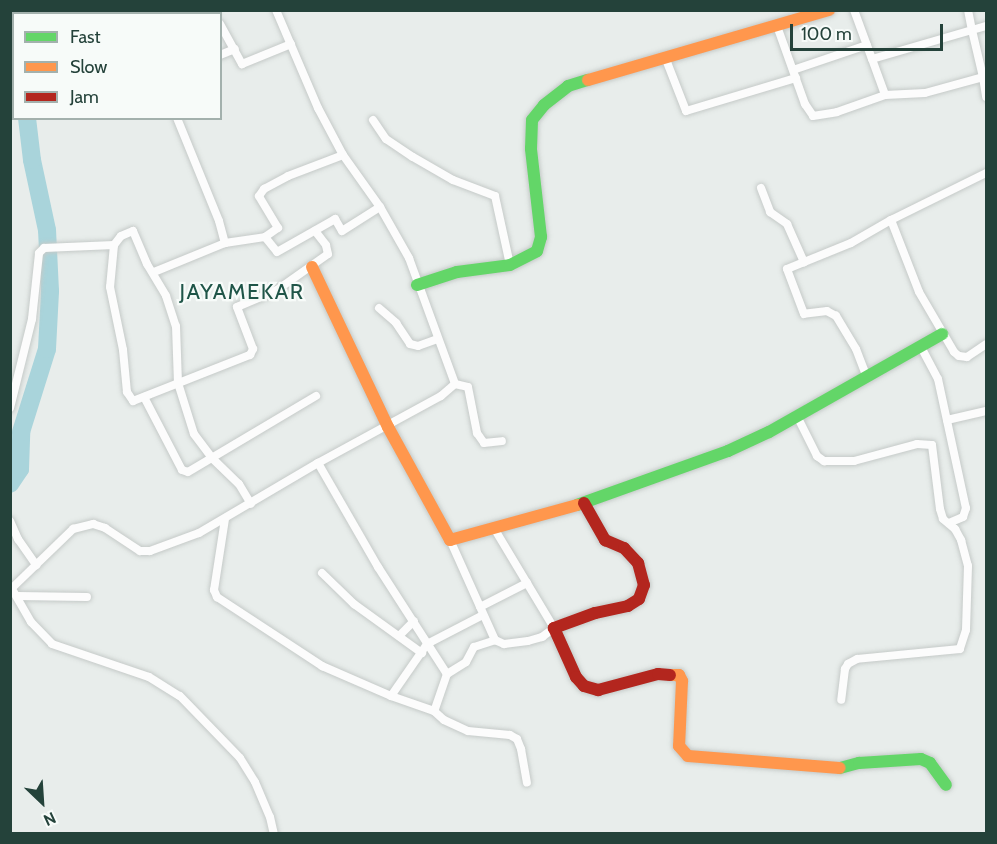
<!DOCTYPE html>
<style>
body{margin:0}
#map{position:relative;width:997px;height:844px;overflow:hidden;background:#e8edeb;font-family:Cabin,sans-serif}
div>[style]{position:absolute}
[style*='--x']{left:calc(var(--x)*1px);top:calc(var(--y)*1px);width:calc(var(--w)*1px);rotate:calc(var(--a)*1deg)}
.river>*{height:18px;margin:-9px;padding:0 9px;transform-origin:9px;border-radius:9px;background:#a9d4db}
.roads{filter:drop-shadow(0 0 2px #c5cac8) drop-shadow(0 0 2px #c5cac8)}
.street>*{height:8px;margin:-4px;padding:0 4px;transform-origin:4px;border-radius:4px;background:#fcfcfc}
.fast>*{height:12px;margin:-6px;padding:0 6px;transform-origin:6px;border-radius:6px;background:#63d668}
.slow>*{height:12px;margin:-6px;padding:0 6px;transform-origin:6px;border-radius:6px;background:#ff974d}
.jam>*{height:12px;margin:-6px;padding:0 6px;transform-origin:6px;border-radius:6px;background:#b3261e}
span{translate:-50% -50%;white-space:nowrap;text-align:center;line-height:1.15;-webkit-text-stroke:4.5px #f7fbf9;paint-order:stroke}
.quarter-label{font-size:22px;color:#1f5548;letter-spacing:1.5px}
.frame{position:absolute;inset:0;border:12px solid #24423a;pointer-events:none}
.legend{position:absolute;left:12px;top:12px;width:210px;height:108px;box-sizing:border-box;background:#f7fbf9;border:2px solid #a3b1ad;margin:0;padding:8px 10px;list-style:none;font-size:18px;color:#24423a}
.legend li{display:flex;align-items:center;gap:12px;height:30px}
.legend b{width:30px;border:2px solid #a3b1ad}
.north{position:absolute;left:12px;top:772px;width:60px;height:60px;-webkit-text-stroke:4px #f7fbf9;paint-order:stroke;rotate:155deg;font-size:16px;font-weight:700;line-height:24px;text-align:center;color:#24423a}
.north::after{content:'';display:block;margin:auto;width:21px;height:27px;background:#24423a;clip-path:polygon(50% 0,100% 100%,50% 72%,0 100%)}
.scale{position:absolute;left:790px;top:24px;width:153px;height:27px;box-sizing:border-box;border:3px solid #24423a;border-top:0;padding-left:8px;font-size:18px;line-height:21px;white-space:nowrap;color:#24423a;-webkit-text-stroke:4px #f7fbf9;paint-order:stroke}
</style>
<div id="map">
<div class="river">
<div style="--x:17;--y:10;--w:4;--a:76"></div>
<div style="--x:10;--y:484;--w:18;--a:-56"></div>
<div style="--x:20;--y:469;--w:37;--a:-88"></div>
<div style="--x:21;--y:432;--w:87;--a:-72.6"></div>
<div style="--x:47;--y:349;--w:58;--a:-87"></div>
<div style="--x:50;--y:291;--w:61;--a:-92.8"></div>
<div style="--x:47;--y:230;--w:72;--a:-102.1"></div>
<div style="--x:32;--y:160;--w:42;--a:-96.8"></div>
</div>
<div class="roads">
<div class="street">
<div style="--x:213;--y:10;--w:4;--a:63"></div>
<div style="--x:276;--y:10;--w:107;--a:66.8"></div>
<div style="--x:318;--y:108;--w:53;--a:62"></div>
<div style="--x:343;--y:155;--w:64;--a:54.6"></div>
<div style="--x:380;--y:207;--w:59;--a:60.4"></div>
<div style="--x:409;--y:258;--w:134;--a:69.9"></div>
<div style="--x:968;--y:10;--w:20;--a:79"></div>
<div style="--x:972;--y:30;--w:15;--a:-16"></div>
<div style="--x:163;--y:14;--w:4;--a:-76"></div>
<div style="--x:220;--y:24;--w:46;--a:61.2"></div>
<div style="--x:242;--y:64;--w:53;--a:-22.2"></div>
<div style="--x:777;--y:26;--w:83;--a:70.3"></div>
<div style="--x:805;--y:104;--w:14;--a:56"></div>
<div style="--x:813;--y:116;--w:24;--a:-9"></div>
<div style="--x:837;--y:112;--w:51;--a:-19.5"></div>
<div style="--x:885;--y:95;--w:40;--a:-2.9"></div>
<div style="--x:925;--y:93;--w:60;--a:-15.4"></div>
<div style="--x:983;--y:77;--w:48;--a:-103.2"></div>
<div style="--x:972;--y:30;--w:104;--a:163.8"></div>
<div style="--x:872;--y:59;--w:52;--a:-110.2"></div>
<div style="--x:220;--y:55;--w:16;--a:-22"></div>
<div style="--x:665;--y:57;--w:58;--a:68.7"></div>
<div style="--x:686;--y:111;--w:115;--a:-16.7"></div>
<div style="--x:872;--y:59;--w:38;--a:70"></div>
<div style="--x:793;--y:70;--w:78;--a:-18.7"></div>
<div style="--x:983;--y:77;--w:20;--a:81"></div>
<div style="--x:177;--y:118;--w:111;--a:67.8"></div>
<div style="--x:219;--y:221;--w:23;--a:75"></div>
<div style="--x:373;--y:120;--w:23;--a:56"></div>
<div style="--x:386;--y:139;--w:32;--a:34"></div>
<div style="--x:413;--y:157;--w:46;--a:29.9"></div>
<div style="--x:453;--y:180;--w:45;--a:20.9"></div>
<div style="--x:495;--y:196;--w:71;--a:77.7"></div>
<div style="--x:761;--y:188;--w:26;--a:69"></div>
<div style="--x:770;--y:212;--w:21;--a:35"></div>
<div style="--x:787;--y:224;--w:42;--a:65.9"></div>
<div style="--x:891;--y:220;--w:77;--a:68.7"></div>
<div style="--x:919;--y:292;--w:69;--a:59.7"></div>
<div style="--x:954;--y:352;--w:6;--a:39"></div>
<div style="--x:959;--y:356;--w:8;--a:7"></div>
<div style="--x:967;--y:357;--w:23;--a:-34"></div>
<div style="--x:265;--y:237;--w:16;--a:-35"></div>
<div style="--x:278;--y:228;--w:37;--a:-121"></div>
<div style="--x:259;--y:196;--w:9;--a:-54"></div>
<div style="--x:264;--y:189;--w:27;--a:-28"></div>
<div style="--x:288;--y:176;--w:59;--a:-20.9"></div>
<div style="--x:114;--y:245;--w:42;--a:95.4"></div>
<div style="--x:110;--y:287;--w:64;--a:78.3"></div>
<div style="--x:123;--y:350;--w:42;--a:84.6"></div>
<div style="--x:127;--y:392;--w:11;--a:56"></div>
<div style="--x:133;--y:401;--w:126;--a:-21.5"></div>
<div style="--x:250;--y:355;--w:7;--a:-63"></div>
<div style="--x:253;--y:349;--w:45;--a:-110.9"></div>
<div style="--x:237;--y:307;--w:43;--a:-23"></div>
<div style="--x:277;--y:290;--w:62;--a:-35.2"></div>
<div style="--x:328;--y:254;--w:9;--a:-103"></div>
<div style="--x:326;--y:245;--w:18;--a:-128"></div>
<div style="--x:154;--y:272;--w:77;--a:-22.2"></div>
<div style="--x:225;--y:243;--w:40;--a:-8.5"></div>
<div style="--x:265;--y:237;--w:19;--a:51"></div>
<div style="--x:277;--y:252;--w:67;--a:-29.6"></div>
<div style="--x:335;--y:219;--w:14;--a:60"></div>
<div style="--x:342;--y:231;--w:45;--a:-32.3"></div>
<div style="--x:379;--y:308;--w:23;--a:41"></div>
<div style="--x:396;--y:323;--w:25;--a:56"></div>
<div style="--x:410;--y:344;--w:8;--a:14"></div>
<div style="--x:418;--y:346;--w:20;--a:-20"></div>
<div style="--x:921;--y:347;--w:36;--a:62"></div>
<div style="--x:938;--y:379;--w:132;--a:77.8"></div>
<div style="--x:966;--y:508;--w:9;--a:108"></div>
<div style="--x:963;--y:517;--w:15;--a:157"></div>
<div style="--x:866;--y:375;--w:28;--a:-111"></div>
<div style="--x:856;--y:349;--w:39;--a:-121"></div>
<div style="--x:836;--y:316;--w:10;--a:-151"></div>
<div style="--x:827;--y:311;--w:23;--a:173"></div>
<div style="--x:804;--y:314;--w:48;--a:-110.7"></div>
<div style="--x:787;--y:269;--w:69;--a:-22.1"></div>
<div style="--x:851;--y:243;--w:46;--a:-29.9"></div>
<div style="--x:891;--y:220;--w:106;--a:-26.3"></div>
<div style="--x:455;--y:384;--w:13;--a:13"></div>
<div style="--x:468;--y:387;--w:47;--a:78.9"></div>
<div style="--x:477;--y:433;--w:12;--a:55"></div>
<div style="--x:484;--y:443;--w:18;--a:-6"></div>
<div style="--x:144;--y:397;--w:82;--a:62.5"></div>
<div style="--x:182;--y:470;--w:6;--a:18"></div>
<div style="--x:188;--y:472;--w:149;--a:-30.7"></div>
<div style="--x:10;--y:408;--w:92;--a:-76.1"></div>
<div style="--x:32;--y:319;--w:66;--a:-83.9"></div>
<div style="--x:39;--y:253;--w:7;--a:-45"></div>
<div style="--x:44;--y:248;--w:70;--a:-2.5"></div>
<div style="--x:114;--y:245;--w:11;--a:-52"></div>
<div style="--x:121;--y:236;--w:13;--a:-23"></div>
<div style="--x:133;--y:231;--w:36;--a:67"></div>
<div style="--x:147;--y:264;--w:37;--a:59"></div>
<div style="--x:166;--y:296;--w:32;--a:72"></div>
<div style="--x:176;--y:326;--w:57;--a:88"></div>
<div style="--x:178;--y:383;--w:53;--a:72.6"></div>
<div style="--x:194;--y:434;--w:31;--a:53"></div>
<div style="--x:213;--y:459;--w:36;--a:44"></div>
<div style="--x:239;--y:484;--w:23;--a:59"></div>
<div style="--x:797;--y:416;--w:45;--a:63.4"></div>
<div style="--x:817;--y:456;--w:9;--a:36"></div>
<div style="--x:824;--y:461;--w:30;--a:0"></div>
<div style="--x:854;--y:461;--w:65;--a:-15.1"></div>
<div style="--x:917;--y:444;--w:15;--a:4"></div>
<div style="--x:932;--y:445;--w:64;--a:82.9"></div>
<div style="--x:940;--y:509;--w:10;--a:73"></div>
<div style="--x:943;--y:519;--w:16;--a:40"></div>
<div style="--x:955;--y:529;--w:13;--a:61"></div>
<div style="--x:961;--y:540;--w:27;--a:75"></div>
<div style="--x:968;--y:566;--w:64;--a:91.8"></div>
<div style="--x:966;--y:630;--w:20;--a:108"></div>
<div style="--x:960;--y:649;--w:103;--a:174.5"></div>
<div style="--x:857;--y:659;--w:10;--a:151"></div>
<div style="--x:848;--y:664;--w:6;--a:121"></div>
<div style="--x:845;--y:669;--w:31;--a:97"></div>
<div style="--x:947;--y:420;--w:40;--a:-13"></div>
<div style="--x:318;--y:463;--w:120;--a:60"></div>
<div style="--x:378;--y:567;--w:127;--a:57.2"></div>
<div style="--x:447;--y:674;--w:22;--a:-32"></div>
<div style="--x:466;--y:662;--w:17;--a:-62"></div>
<div style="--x:474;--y:647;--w:22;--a:-18"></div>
<div style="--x:495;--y:640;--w:110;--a:-114.2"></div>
<div style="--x:225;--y:519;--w:72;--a:98.8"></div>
<div style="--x:214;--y:590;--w:8;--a:67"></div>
<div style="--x:217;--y:597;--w:126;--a:33.3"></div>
<div style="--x:322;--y:666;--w:75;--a:23.5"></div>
<div style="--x:391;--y:696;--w:46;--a:19.2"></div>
<div style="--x:10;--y:521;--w:20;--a:66"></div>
<div style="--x:18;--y:539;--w:32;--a:55"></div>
<div style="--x:322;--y:573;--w:45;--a:44.1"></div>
<div style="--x:354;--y:604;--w:84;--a:35.8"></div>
<div style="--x:12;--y:589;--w:38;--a:60"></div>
<div style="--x:31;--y:622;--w:30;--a:46"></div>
<div style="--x:52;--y:644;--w:102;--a:18.8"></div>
<div style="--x:149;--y:677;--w:36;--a:32"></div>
<div style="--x:180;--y:696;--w:86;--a:45.9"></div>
<div style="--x:240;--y:758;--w:28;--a:58"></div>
<div style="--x:255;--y:782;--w:38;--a:67"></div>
<div style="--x:270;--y:817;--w:17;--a:77"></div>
<div style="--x:10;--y:590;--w:88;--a:-44.1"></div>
<div style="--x:73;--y:529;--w:21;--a:-14"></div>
<div style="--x:93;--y:524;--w:13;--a:18"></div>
<div style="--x:105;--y:528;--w:42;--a:33.3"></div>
<div style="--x:140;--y:551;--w:10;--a:0"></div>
<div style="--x:150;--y:551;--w:52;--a:-20.2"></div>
<div style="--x:199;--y:533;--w:138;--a:-30.5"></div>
<div style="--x:318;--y:463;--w:140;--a:-28.6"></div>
<div style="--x:441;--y:396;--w:18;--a:-41"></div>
<div style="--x:17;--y:596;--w:70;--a:0.8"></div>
<div style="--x:480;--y:607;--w:53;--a:-27.1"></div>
<div style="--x:399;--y:636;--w:21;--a:-45"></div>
<div style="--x:495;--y:640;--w:10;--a:24"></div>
<div style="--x:504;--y:644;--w:24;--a:-7"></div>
<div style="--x:528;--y:641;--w:15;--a:-16"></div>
<div style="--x:542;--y:637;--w:15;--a:-37"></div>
<div style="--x:554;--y:628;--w:114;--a:-121"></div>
<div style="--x:447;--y:674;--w:39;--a:109"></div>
<div style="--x:434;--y:711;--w:13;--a:42"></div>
<div style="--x:444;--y:720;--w:26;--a:25"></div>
<div style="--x:468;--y:731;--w:42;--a:5.4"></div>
<div style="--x:510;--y:735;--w:8;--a:30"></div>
<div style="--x:517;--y:739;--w:11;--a:68"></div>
<div style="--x:521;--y:749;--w:34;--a:80"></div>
<div style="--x:391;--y:696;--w:63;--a:-55.3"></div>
<div style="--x:427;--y:644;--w:63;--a:-27.4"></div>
</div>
<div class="fast">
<div style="--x:417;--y:285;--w:42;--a:-18"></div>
<div style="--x:457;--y:272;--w:53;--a:-7.5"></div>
<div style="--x:510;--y:265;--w:30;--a:-27"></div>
<div style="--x:537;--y:251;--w:15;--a:-74"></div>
<div style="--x:541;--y:237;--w:89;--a:-96.5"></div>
<div style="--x:531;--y:149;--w:29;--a:-88"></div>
<div style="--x:532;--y:120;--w:19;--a:-51"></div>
<div style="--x:544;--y:105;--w:31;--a:-38"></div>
<div style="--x:568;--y:86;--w:21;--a:-17"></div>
<div style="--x:577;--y:505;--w:160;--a:-19.7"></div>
<div style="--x:728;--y:451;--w:45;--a:-24.9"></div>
<div style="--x:769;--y:432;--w:199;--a:-29.5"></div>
<div style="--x:840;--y:768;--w:20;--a:-15"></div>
<div style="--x:859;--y:763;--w:62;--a:-3.7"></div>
<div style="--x:921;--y:759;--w:10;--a:24"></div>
<div style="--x:930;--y:763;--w:27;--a:54"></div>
</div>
<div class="slow">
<div style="--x:588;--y:80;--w:251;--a:-16.2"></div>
<div style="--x:312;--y:267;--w:177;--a:64.6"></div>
<div style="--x:388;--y:427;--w:129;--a:61.2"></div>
<div style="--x:450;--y:540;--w:132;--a:-15.4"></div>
<div style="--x:670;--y:675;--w:9;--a:0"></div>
<div style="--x:679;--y:675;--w:7;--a:63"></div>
<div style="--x:682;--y:681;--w:65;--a:92.6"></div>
<div style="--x:679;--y:746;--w:13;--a:48"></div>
<div style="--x:688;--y:756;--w:152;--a:4.5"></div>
</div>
<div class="jam">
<div style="--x:584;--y:503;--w:43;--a:60.4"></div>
<div style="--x:605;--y:540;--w:21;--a:23"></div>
<div style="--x:624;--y:548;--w:21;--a:47"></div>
<div style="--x:638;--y:563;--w:23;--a:75"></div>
<div style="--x:644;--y:585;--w:15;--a:110"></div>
<div style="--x:639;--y:599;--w:13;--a:148"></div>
<div style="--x:628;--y:606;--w:34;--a:168"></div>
<div style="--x:595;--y:613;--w:44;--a:159.9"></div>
<div style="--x:554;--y:628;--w:54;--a:65.8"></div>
<div style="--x:576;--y:677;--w:12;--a:48"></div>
<div style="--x:584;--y:686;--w:15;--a:16"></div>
<div style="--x:598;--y:690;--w:62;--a:-14.9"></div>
<div style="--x:658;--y:674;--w:12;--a:5"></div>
</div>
</div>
<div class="quarter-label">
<span style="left:242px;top:292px">JAYAMEKAR</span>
</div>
<div class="frame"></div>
<ul class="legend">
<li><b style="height:8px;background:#63d668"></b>Fast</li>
<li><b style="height:8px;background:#ff974d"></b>Slow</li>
<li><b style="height:8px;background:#b3261e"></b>Jam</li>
</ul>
<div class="north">N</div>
<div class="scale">100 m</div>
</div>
